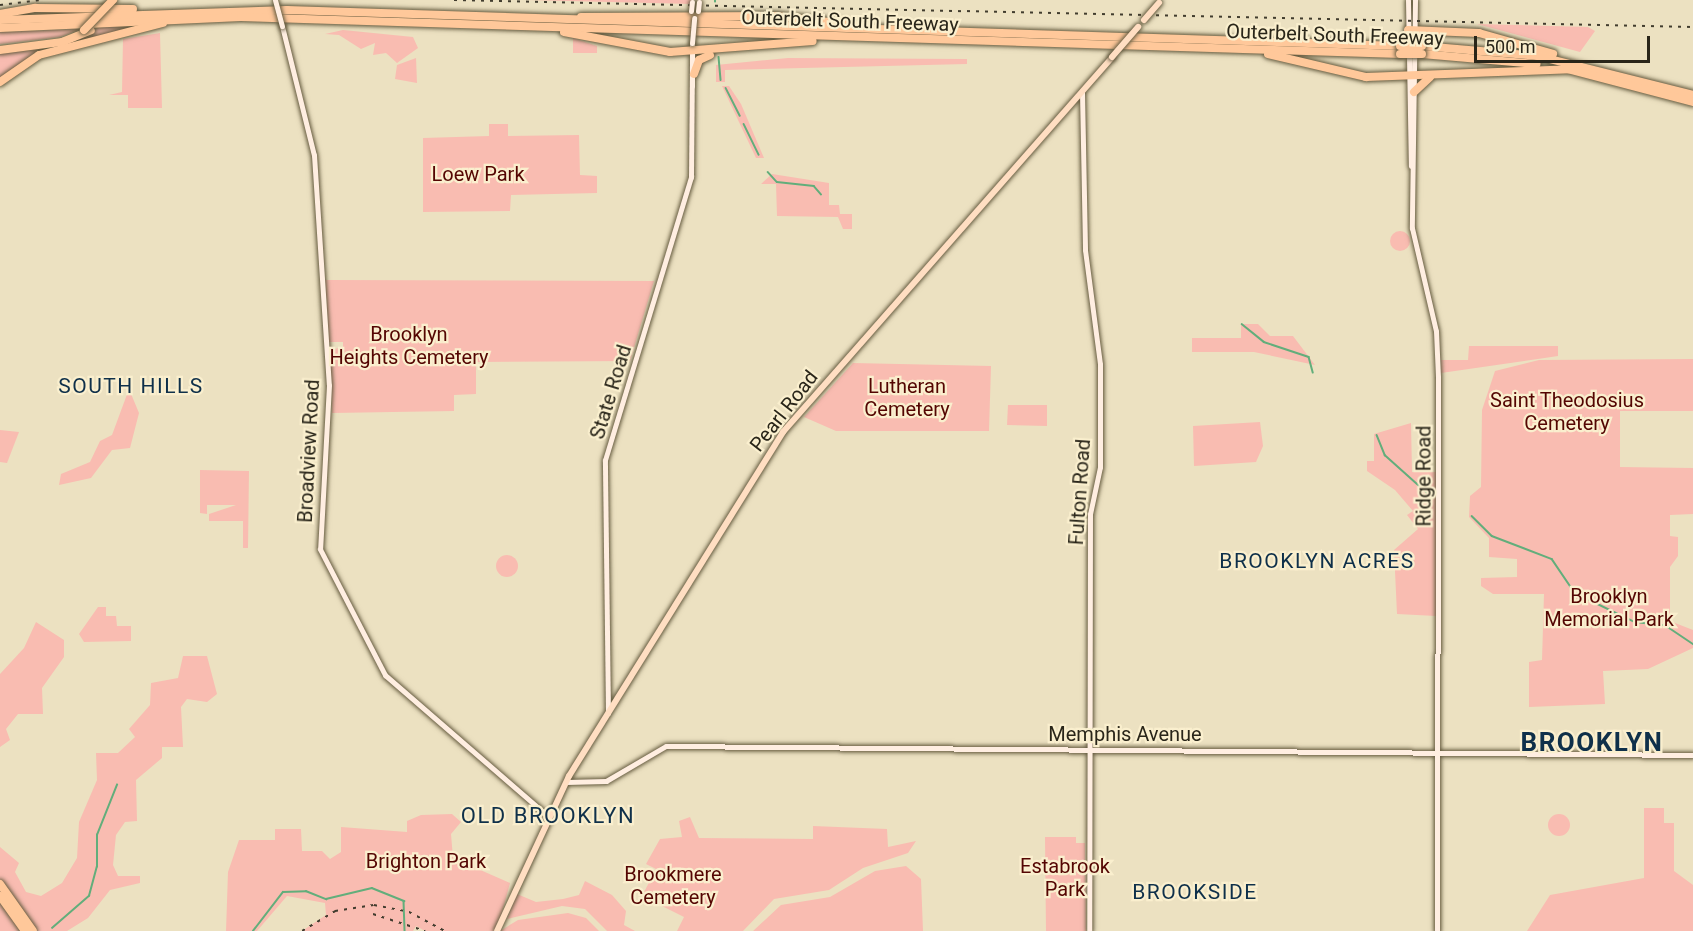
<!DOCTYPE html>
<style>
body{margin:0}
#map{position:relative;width:1693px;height:931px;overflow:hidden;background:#ece1c1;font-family:Roboto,sans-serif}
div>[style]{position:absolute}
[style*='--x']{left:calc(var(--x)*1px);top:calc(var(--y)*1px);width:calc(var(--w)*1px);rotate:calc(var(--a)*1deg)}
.green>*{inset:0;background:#f9bcb1}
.round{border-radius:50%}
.stream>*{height:1.5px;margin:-0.75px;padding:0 0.75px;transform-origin:0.75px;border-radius:0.75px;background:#62ae7b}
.roads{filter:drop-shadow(0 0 2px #665c40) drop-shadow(0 0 2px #665c40)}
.secondary>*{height:5px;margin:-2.5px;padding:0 2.5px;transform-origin:2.5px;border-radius:2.5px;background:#ffeee1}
.primary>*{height:6px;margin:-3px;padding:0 3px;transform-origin:3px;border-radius:3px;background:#ffdec2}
.motorway>*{height:8px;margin:-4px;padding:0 4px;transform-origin:4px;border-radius:4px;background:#ffc89a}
.rail>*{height:1.5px;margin-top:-0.75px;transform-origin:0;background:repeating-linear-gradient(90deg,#413c2e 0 3px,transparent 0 9px)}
.bridges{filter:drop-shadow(0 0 2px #665c40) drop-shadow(0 0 2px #665c40)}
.secondary-bridge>*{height:5px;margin:-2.5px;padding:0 2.5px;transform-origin:2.5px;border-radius:2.5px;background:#ffeee1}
.primary-bridge>*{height:6px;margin:-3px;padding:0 3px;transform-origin:3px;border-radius:3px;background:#ffdec2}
.motorway-bridge>*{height:8px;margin:-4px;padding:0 4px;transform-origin:4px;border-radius:4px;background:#ffc89a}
span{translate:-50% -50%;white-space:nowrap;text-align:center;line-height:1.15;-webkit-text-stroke:4.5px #faefce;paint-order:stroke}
.street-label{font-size:20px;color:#292519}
.park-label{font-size:20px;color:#540502}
.neighbourhood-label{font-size:21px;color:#0f304a;letter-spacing:1.5px}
.quarter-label{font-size:22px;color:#0f304a;letter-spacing:1.5px}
.district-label{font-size:26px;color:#0f304a;font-weight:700;letter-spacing:1.5px}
.scale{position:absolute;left:1474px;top:36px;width:176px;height:27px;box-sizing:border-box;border:3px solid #292519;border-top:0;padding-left:8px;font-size:18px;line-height:21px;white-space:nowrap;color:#292519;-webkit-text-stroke:4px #faefce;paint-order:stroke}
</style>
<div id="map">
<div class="green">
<div style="clip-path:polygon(528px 0,692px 0,693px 4px,610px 2px)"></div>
<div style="clip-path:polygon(148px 23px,32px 56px,0 81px,0 51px,87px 34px,98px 27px)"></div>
<div style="clip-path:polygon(1477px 24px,1588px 27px,1595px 31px,1580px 52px)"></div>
<div style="clip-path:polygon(81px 29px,60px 37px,0 44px,0 32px)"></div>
<div style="clip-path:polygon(343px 30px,413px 37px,418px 48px,397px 63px,386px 53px,373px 55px,375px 43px,361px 49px,339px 35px,325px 34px)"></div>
<div style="clip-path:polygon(160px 33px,162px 108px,128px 108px,128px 95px,109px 95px,122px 92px,123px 39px)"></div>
<div style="clip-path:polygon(573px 38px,597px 46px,597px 53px,573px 53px)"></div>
<div style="clip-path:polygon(416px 58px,417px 83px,395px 79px,397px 65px)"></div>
<div style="clip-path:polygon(788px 58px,967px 59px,967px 64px,725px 70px,725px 82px,716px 82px,716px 65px)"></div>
<div style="clip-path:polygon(722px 86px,729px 86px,741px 104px,764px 158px,756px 158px)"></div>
<div style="clip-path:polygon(489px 124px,508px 124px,508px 136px,579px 135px,580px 175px,597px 176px,597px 193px,511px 195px,510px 211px,423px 212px,423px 138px,489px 136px)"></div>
<div style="clip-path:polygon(772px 174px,829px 183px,829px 205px,839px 205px,840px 214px,852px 214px,852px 229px,843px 229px,838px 217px,777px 216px,776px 184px,761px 184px)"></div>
<div class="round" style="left:1390px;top:231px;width:20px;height:20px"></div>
<div style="clip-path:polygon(325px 280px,654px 281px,630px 361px,476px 362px,476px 394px,454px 395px,454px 411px,332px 413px,330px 350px,343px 347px,343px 342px,329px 342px)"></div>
<div style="clip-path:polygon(1241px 324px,1258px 324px,1270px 336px,1293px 336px,1315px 365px,1254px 352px,1192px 352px,1192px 338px,1241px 338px)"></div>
<div style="clip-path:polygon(1469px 346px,1558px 346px,1558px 356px,1441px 373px,1440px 360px,1468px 360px)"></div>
<div style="clip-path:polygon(1693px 359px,1693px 411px,1620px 411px,1620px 467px,1693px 468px,1693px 514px,1670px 515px,1670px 536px,1678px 537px,1678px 556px,1670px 567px,1670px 621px,1693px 630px,1693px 648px,1648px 669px,1603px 671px,1605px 704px,1529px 707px,1529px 662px,1542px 660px,1544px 594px,1493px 594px,1481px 586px,1481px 578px,1517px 577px,1517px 559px,1489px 557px,1489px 538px,1469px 517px,1470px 496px,1481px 487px,1482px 410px,1495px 371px,1539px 360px)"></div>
<div style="clip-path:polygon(853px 363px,991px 366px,989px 431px,836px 431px,804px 417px)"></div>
<div style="clip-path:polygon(129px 389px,139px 413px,130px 448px,112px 450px,91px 478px,59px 485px,61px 474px,90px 462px,100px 441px,112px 435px)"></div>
<div style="clip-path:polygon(1008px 405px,1047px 405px,1047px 426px,1007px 425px)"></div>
<div style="clip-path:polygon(1260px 422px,1263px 446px,1256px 462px,1194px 466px,1193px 426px)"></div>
<div style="clip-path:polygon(1411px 423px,1412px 472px,1436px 472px,1436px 616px,1397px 614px,1394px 550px,1418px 529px,1407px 515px,1413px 511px,1395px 490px,1367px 471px,1367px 461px,1374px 461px,1374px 434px)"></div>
<div style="clip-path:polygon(0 430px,19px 432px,7px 463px,0 462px)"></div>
<div style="clip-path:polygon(200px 470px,249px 471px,248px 548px,243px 548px,243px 521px,209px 521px,209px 514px,236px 505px,207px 505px,207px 514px,200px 513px)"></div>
<div class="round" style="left:496px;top:555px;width:22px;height:22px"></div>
<div style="clip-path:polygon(98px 607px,106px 607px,106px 616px,116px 616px,117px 626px,131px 626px,131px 641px,84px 642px,79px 634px)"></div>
<div style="clip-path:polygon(36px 622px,64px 640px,64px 657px,42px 688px,43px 714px,18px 714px,6px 729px,10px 740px,0 747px,0 674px,24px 648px)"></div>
<div style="clip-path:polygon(183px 656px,207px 656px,217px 694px,207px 702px,187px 699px,181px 707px,183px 747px,162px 747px,162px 758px,136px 780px,137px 821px,125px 822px,116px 835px,113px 865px,118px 876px,140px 876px,140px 883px,110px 890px,88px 918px,67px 931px,33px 931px,0 884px,0 847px,19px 863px,15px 872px,26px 892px,41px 896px,62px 883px,77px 858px,79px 822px,97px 780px,96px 753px,118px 753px,135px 737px,129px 729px,150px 705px,151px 683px,178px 678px)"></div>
<div style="clip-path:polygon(1644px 808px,1664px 808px,1664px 823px,1674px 823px,1674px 871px,1693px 885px,1693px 931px,1527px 931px,1550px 895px,1644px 878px)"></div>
<div style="clip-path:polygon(452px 814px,461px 822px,451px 834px,453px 858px,510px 883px,497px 931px,425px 931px,416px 926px,413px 931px,302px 931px,326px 915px,325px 903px,287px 896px,257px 931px,226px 931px,228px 872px,239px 840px,275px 840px,275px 829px,301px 829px,302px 851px,322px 851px,330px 859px,341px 852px,341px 827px,407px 832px,407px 821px,421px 815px)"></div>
<div class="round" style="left:1548px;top:814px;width:22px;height:22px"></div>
<div style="clip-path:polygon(690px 817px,699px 838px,813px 839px,813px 826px,887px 829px,888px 847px,916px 841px,908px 853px,863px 868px,829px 890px,774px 899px,743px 931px,677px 931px,684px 917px,642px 896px,656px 869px,646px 864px,660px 839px,682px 837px,679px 821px)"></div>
<div style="clip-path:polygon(1045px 837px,1076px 837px,1076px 843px,1085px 843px,1086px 931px,1046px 931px)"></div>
<div style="clip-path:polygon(906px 866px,921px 879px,923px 931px,753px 931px,781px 905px,830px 897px,875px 871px)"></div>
<div style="clip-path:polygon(585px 881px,612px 895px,626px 911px,624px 925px,635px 931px,607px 931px,585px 909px,562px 906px,507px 919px,517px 894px,536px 902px,563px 899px,579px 895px)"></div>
<div style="clip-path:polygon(0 896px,25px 931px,0 931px)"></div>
<div style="clip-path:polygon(568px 913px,586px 918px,599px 931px,500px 931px,518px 920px)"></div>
</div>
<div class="stream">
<div style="--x:715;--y:2;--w:2;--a:-90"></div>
<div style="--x:719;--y:57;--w:23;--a:85"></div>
<div style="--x:726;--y:88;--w:31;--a:63"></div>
<div style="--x:744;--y:124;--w:34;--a:64"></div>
<div style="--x:768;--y:172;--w:13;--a:48"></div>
<div style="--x:777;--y:182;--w:37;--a:6"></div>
<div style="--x:814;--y:186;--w:11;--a:49"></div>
<div style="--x:1242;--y:324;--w:28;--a:39"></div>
<div style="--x:1264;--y:342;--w:47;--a:18.4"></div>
<div style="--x:1309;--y:357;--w:16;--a:75"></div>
<div style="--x:1377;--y:435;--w:22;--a:68"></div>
<div style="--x:1385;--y:455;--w:64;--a:41.9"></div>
<div style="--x:1472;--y:516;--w:28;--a:45"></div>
<div style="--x:1492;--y:536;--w:64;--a:21"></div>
<div style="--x:1552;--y:559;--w:41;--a:55.9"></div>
<div style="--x:1575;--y:593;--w:67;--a:25.8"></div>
<div style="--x:1635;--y:622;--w:30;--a:6"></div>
<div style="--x:1665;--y:625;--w:34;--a:34"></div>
<div style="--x:52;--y:928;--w:49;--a:-40.9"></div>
<div style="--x:89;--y:896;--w:30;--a:-75"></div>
<div style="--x:97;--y:867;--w:32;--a:-90"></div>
<div style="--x:97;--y:835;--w:54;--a:-68.2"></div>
<div style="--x:253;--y:931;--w:49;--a:-52.4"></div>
<div style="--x:283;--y:892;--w:23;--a:-2"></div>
<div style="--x:306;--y:891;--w:22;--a:22"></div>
<div style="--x:326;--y:899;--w:47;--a:-13.4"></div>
<div style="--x:372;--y:888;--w:35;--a:22"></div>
<div style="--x:404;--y:901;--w:30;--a:88"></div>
</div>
<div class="roads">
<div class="secondary">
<div style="--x:1408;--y:0;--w:166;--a:89"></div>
<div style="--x:1415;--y:0;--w:228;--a:90.8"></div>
<div style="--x:1412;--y:228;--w:106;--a:76.9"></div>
<div style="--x:1436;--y:331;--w:46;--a:87.5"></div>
<div style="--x:1438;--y:377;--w:554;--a:90.1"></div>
<div style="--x:282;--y:26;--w:133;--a:76.1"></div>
<div style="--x:314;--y:155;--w:230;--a:86.3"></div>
<div style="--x:329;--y:385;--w:164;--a:93.1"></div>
<div style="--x:320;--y:549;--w:142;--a:62.7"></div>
<div style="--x:385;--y:675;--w:217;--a:40.9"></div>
<div style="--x:692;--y:86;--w:43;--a:-90"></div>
<div style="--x:1082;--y:92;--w:158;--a:88.9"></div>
<div style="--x:1085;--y:250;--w:115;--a:82.5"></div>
<div style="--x:1100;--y:364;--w:103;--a:90"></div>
<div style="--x:1100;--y:467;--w:48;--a:102"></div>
<div style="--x:1090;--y:514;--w:417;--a:90.1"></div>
<div style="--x:608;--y:713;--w:253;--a:-90.7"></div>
<div style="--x:605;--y:460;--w:296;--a:-73.1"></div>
<div style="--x:691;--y:177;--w:124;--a:-89.5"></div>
<div style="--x:566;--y:782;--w:40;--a:-1.4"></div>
<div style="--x:606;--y:781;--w:69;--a:-30.3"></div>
<div style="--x:666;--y:746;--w:1027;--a:0.5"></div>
</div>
<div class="primary">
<div style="--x:497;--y:931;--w:171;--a:-65.1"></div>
<div style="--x:569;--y:776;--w:405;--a:-58.1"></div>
<div style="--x:783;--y:432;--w:499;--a:-48.7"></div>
</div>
<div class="motorway">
<div style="--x:0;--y:14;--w:36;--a:-10"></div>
<div style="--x:35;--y:8;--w:98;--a:0.6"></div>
<div style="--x:581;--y:17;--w:194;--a:-0.3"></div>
<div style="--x:775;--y:16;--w:81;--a:6.3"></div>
<div style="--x:0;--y:20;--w:287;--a:-2"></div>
<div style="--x:287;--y:10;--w:1114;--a:1.85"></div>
<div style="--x:0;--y:28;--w:241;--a:-2.6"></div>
<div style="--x:241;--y:17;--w:1160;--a:1.83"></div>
<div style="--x:1408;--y:30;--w:71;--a:2.4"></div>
<div style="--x:1479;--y:33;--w:77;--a:15.8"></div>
<div style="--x:564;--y:32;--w:108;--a:10.7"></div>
<div style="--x:670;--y:52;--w:143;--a:-4.4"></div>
<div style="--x:1422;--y:46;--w:116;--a:4.9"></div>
<div style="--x:1538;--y:56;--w:160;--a:14.1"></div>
<div style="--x:0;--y:50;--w:63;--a:-7.4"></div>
<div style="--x:62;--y:42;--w:31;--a:-22"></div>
<div style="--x:1268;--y:54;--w:101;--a:13.2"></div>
<div style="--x:1366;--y:77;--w:204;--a:-2.2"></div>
<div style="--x:1422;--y:54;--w:115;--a:5"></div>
<div style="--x:1567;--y:69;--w:130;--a:14.7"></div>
<div style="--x:694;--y:74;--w:15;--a:-70"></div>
<div style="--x:699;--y:60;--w:12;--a:-24"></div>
<div style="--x:0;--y:82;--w:47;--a:-34.7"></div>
<div style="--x:39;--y:55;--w:128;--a:-14.5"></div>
<div style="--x:1414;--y:92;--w:22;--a:-43"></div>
<div style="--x:0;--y:884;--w:57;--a:54.9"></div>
<div style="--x:0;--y:896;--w:43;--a:54.5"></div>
</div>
</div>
<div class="rail">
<div style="--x:454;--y:0;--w:1239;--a:1.25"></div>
<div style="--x:0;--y:5;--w:41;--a:-7"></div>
<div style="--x:373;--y:914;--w:55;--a:18.1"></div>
<div style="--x:302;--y:931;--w:39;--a:-31"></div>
<div style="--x:335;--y:911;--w:39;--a:-9"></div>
<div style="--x:374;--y:905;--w:36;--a:11"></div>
<div style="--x:409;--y:912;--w:40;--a:28"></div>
</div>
<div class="bridges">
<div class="secondary-bridge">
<div style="--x:275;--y:0;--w:27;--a:75"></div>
<div style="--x:691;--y:11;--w:9;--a:-84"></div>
<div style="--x:698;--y:11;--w:9;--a:-84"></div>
<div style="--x:692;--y:43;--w:25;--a:-85"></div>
</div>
<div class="primary-bridge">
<div style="--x:1144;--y:20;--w:23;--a:-49"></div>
<div style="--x:1112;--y:57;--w:40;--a:-49"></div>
</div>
<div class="motorway-bridge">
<div style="--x:84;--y:30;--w:42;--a:-46"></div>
<div style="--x:1400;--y:46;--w:22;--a:0"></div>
<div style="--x:1400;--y:54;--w:22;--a:0"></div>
</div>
</div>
<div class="street-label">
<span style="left:850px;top:21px;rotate:2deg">Outerbelt South Freeway</span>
<span style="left:1335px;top:35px;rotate:2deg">Outerbelt South Freeway</span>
<span style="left:611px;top:392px;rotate:-73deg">State Road</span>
<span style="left:784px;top:411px;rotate:-52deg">Pearl Road</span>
<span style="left:309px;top:451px;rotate:-87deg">Broadview Road</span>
<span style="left:1424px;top:476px;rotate:-90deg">Ridge Road</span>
<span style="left:1080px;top:492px;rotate:-86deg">Fulton Road</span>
<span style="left:1125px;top:734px">Memphis Avenue</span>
</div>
<div class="park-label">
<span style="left:478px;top:174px">Loew Park</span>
<span style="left:409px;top:346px">Brooklyn<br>Heights Cemetery</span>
<span style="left:907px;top:398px">Lutheran<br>Cemetery</span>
<span style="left:1567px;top:412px">Saint Theodosius<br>Cemetery</span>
<span style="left:1609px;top:608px">Brooklyn<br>Memorial Park</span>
<span style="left:426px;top:861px">Brighton Park</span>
<span style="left:1065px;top:878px">Estabrook<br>Park</span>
<span style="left:673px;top:886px">Brookmere<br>Cemetery</span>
</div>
<div class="neighbourhood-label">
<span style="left:131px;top:386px">SOUTH HILLS</span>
<span style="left:1317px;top:561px">BROOKLYN ACRES</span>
<span style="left:1195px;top:892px">BROOKSIDE</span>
</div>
<div class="quarter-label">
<span style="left:548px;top:816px">OLD BROOKLYN</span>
</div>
<div class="district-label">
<span style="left:1592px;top:743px">BROOKLYN</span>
</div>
<div class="scale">500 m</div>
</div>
